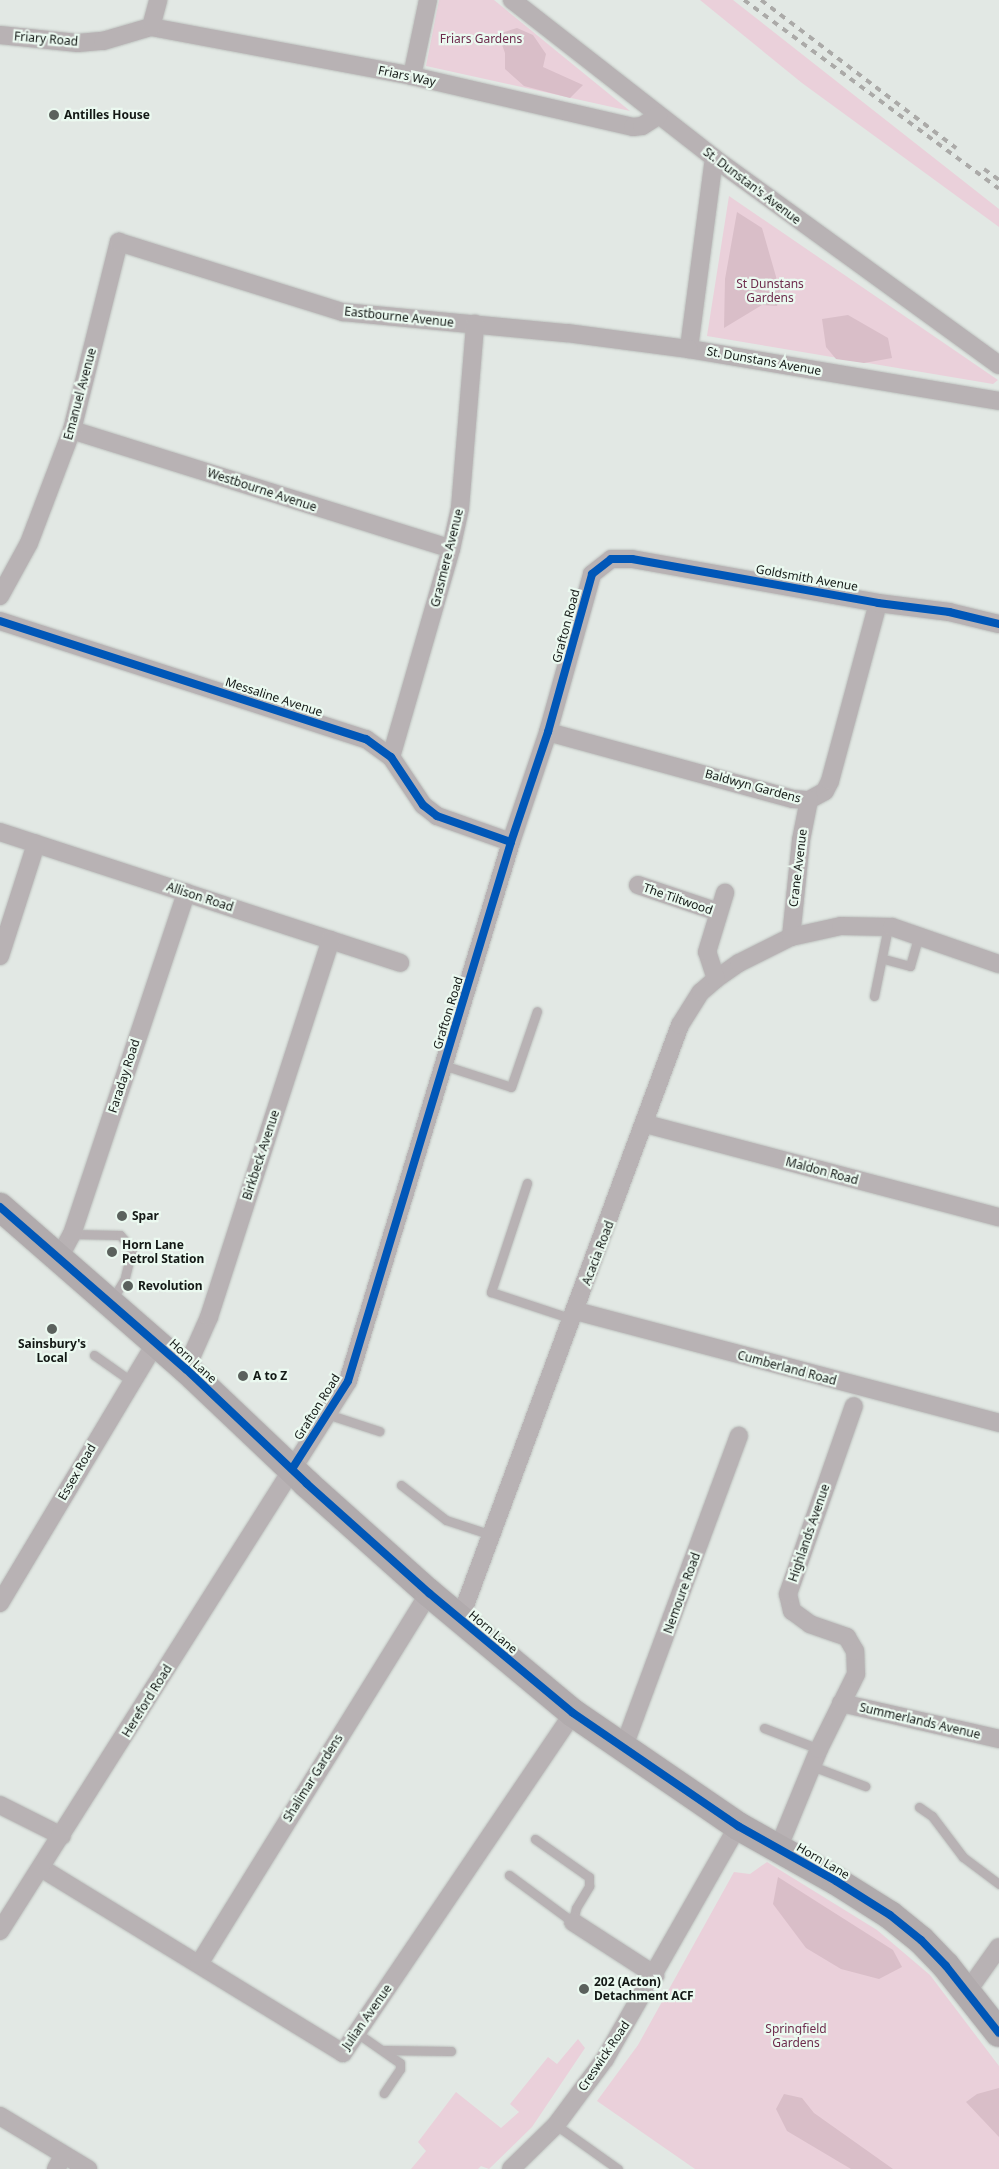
<!DOCTYPE html>
<style>
body{margin:0}
#map{position:relative;width:999px;height:2169px;overflow:hidden;background:#e2e8e4;font-family:"Noto Sans",sans-serif}
div>[style]{position:absolute}
[style*='--x']{left:calc(var(--x)*1px);top:calc(var(--y)*1px);width:calc(var(--w)*1px);rotate:calc(var(--a)*1deg)}
.green>*{inset:0;background:#ead0da}
.forest>*{inset:0;background:#d9bec8}
.roads{filter:drop-shadow(0 0 1px #bec2bf) drop-shadow(0 0 1px #bec2bf)}
.service>*{height:9px;margin:-4.5px;padding:0 4.5px;transform-origin:4.5px;border-radius:4.5px;background:#b8b2b4}
.minor>*{height:18px;margin:-9px;padding:0 9px;transform-origin:9px;border-radius:9px;background:#b8b2b4}
.primary>*{height:28px;margin:-14px;padding:0 14px;transform-origin:14px;border-radius:14px;background:#b1abad}
.rail>*{height:4px;margin-top:-2px;transform-origin:0;background:repeating-linear-gradient(90deg,#abaaa8 0 6px,transparent 0 12px)}
.cycleway>*{height:8px;margin:-4px;padding:0 4px;transform-origin:4px;border-radius:4px;background:#0057b8}
.dots>*{width:14px;height:14px;translate:-50% -50%;box-sizing:border-box;border:2px solid #ebf9f0;border-radius:50%}
span{translate:-50% -50%;white-space:nowrap;text-align:center;line-height:1.15;-webkit-text-stroke:4.5px #ebf9f0;paint-order:stroke}
.street-label{font-size:12px;color:#131815}
.park-label{font-size:12px;color:#6e2c4d}
.poi-label{font-size:12px;color:#131815;font-weight:700}
.left{translate:0 -50%;text-align:left}
</style>
<div id="map">
<div class="green">
<div style="clip-path:polygon(439px 0,494px 0,630px 111px,426px 66px)"></div>
<div style="clip-path:polygon(700px 0,733px 0,999px 209px,999px 227px,802px 83px)"></div>
<div style="clip-path:polygon(729px 196px,903px 315px,998px 380px,993px 384px,707px 336px)"></div>
<div style="clip-path:polygon(767px 1862px,877px 1930px,930px 1975px,999px 2066px,999px 2169px,695px 2169px,597px 2101px,638px 2045px,734px 1872px,750px 1874px)"></div>
<div style="clip-path:polygon(578px 2039px,585px 2048px,532px 2127px,489px 2169px,481px 2166px,478px 2169px,411px 2169px,426px 2151px,418px 2142px,456px 2092px,501px 2128px,519px 2112px,510px 2104px,548px 2057px,557px 2064px)"></div>
</div>
<div class="forest">
<div style="clip-path:polygon(517px 28px,533px 35px,546px 54px,543px 67px,583px 85px,570px 98px,524px 86px,505px 69px,505px 53px,498px 34px)"></div>
<div style="clip-path:polygon(737px 212px,762px 228px,781px 294px,777px 306px,762px 305px,724px 328px,725px 279px)"></div>
<div style="clip-path:polygon(848px 315px,888px 338px,892px 358px,864px 363px,836px 359px,826px 347px,822px 319px)"></div>
<div style="clip-path:polygon(778px 1877px,893px 1950px,902px 1967px,879px 1979px,841px 1969px,806px 1948px,773px 1904px)"></div>
<div style="clip-path:polygon(999px 2088px,999px 2137px,966px 2102px,977px 2094px)"></div>
<div style="clip-path:polygon(784px 2094px,802px 2098px,814px 2113px,893px 2169px,851px 2169px,787px 2131px,776px 2109px)"></div>
</div>
<div class="roads">
<div class="service">
<div style="--x:884;--y:959;--w:27;--a:15"></div>
<div style="--x:910;--y:966;--w:32;--a:-74"></div>
<div style="--x:874;--y:996;--w:70;--a:-78.5"></div>
<div style="--x:443;--y:1065;--w:71;--a:17.9"></div>
<div style="--x:511;--y:1087;--w:80;--a:-71.1"></div>
<div style="--x:527;--y:1183;--w:115;--a:108.3"></div>
<div style="--x:491;--y:1292;--w:85;--a:18.4"></div>
<div style="--x:72;--y:1234;--w:48;--a:1.2"></div>
<div style="--x:120;--y:1235;--w:18;--a:49"></div>
<div style="--x:132;--y:1249;--w:32;--a:104"></div>
<div style="--x:124;--y:1280;--w:23;--a:121"></div>
<div style="--x:94;--y:1355;--w:45;--a:35.1"></div>
<div style="--x:327;--y:1414;--w:55;--a:18.1"></div>
<div style="--x:401;--y:1485;--w:57;--a:37.9"></div>
<div style="--x:446;--y:1520;--w:48;--a:18.1"></div>
<div style="--x:764;--y:1728;--w:59;--a:20.9"></div>
<div style="--x:812;--y:1766;--w:57;--a:20.7"></div>
<div style="--x:919;--y:1807;--w:16;--a:35"></div>
<div style="--x:932;--y:1816;--w:51;--a:52.9"></div>
<div style="--x:963;--y:1857;--w:45;--a:36.9"></div>
<div style="--x:509;--y:1875;--w:79;--a:36.3"></div>
<div style="--x:573;--y:1922;--w:14;--a:-78"></div>
<div style="--x:576;--y:1908;--w:26;--a:-59"></div>
<div style="--x:589;--y:1886;--w:9;--a:-90"></div>
<div style="--x:589;--y:1877;--w:66;--a:-144.9"></div>
<div style="--x:357;--y:2033;--w:52;--a:34.9"></div>
<div style="--x:400;--y:2063;--w:6;--a:90"></div>
<div style="--x:400;--y:2069;--w:29;--a:124"></div>
<div style="--x:383;--y:2050;--w:68;--a:0.8"></div>
<div style="--x:556;--y:2125;--w:76;--a:35.4"></div>
</div>
<div class="minor">
<div style="--x:512;--y:0;--w:256;--a:38"></div>
<div style="--x:714;--y:158;--w:352;--a:36"></div>
<div style="--x:151;--y:27;--w:266;--a:10.6"></div>
<div style="--x:412;--y:76;--w:227;--a:13"></div>
<div style="--x:633;--y:127;--w:9;--a:-6"></div>
<div style="--x:642;--y:126;--w:19;--a:-32"></div>
<div style="--x:0;--y:35;--w:78;--a:5.9"></div>
<div style="--x:78;--y:43;--w:25;--a:-5"></div>
<div style="--x:103;--y:41;--w:50;--a:-16.3"></div>
<div style="--x:151;--y:27;--w:28;--a:-75"></div>
<div style="--x:412;--y:76;--w:78;--a:-78.1"></div>
<div style="--x:714;--y:158;--w:193;--a:97.5"></div>
<div style="--x:689;--y:349;--w:314;--a:9.5"></div>
<div style="--x:72;--y:430;--w:397;--a:17.4"></div>
<div style="--x:0;--y:596;--w:60;--a:-61.3"></div>
<div style="--x:29;--y:543;--w:121;--a:-69.2"></div>
<div style="--x:72;--y:430;--w:194;--a:-76"></div>
<div style="--x:119;--y:242;--w:235;--a:17.4"></div>
<div style="--x:343;--y:312;--w:225;--a:5.4"></div>
<div style="--x:567;--y:333;--w:123;--a:7.5"></div>
<div style="--x:0;--y:621;--w:385;--a:17.9"></div>
<div style="--x:366;--y:739;--w:31;--a:36"></div>
<div style="--x:391;--y:757;--w:58;--a:56.3"></div>
<div style="--x:423;--y:805;--w:18;--a:38"></div>
<div style="--x:437;--y:816;--w:78;--a:19.4"></div>
<div style="--x:548;--y:732;--w:254;--a:15.3"></div>
<div style="--x:793;--y:799;--w:16;--a:4"></div>
<div style="--x:809;--y:800;--w:18;--a:-29"></div>
<div style="--x:825;--y:791;--w:11;--a:-63"></div>
<div style="--x:830;--y:781;--w:184;--a:-74.9"></div>
<div style="--x:391;--y:757;--w:216;--a:-73.9"></div>
<div style="--x:451;--y:549;--w:42;--a:-77.6"></div>
<div style="--x:460;--y:508;--w:185;--a:-85.3"></div>
<div style="--x:0;--y:832;--w:421;--a:18.1"></div>
<div style="--x:638;--y:885;--w:84;--a:18.6"></div>
<div style="--x:791;--y:937;--w:98;--a:-84.1"></div>
<div style="--x:801;--y:840;--w:41;--a:-78.7"></div>
<div style="--x:0;--y:956;--w:118;--a:-72.2"></div>
<div style="--x:716;--y:979;--w:28;--a:-35"></div>
<div style="--x:739;--y:963;--w:58;--a:-26.6"></div>
<div style="--x:791;--y:937;--w:51;--a:-12.4"></div>
<div style="--x:841;--y:926;--w:51;--a:1.1"></div>
<div style="--x:892;--y:927;--w:113;--a:19.1"></div>
<div style="--x:646;--y:1124;--w:365;--a:14.8"></div>
<div style="--x:59;--y:1258;--w:27;--a:-62"></div>
<div style="--x:72;--y:1234;--w:360;--a:-71.5"></div>
<div style="--x:576;--y:1311;--w:438;--a:14.8"></div>
<div style="--x:186;--y:1369;--w:57;--a:-66.1"></div>
<div style="--x:209;--y:1317;--w:396;--a:-72.1"></div>
<div style="--x:0;--y:1603;--w:304;--a:-59.1"></div>
<div style="--x:460;--y:1619;--w:633;--a:-69.68"></div>
<div style="--x:680;--y:1025;--w:39;--a:-58"></div>
<div style="--x:701;--y:992;--w:20;--a:-41"></div>
<div style="--x:716;--y:979;--w:28;--a:-108"></div>
<div style="--x:707;--y:952;--w:62;--a:-73"></div>
<div style="--x:841;--y:1703;--w:162;--a:12.8"></div>
<div style="--x:623;--y:1749;--w:334;--a:-69.7"></div>
<div style="--x:0;--y:1805;--w:69;--a:26.6"></div>
<div style="--x:778;--y:1849;--w:108;--a:-67.7"></div>
<div style="--x:819;--y:1749;--w:84;--a:-63.7"></div>
<div style="--x:856;--y:1674;--w:23;--a:-92"></div>
<div style="--x:855;--y:1651;--w:16;--a:-120"></div>
<div style="--x:847;--y:1637;--w:39;--a:-161"></div>
<div style="--x:810;--y:1624;--w:22;--a:-144"></div>
<div style="--x:792;--y:1611;--w:17;--a:-103"></div>
<div style="--x:788;--y:1594;--w:199;--a:-70.7"></div>
<div style="--x:41;--y:1868;--w:354;--a:31.5"></div>
<div style="--x:343;--y:2053;--w:410;--a:-55.9"></div>
<div style="--x:573;--y:1922;--w:98;--a:32.9"></div>
<div style="--x:0;--y:1931;--w:651;--a:-57.68"></div>
<div style="--x:348;--y:1381;--w:563;--a:-73.17"></div>
<div style="--x:511;--y:842;--w:116;--a:-71.4"></div>
<div style="--x:548;--y:732;--w:164;--a:-74.4"></div>
<div style="--x:592;--y:574;--w:24;--a:-38"></div>
<div style="--x:611;--y:559;--w:21;--a:0"></div>
<div style="--x:632;--y:559;--w:250;--a:10.1"></div>
<div style="--x:878;--y:603;--w:72;--a:7.2"></div>
<div style="--x:949;--y:612;--w:51;--a:13.5"></div>
<div style="--x:199;--y:1964;--w:437;--a:-58.2"></div>
<div style="--x:967;--y:1992;--w:55;--a:-54.6"></div>
<div style="--x:0;--y:2116;--w:103;--a:31.1"></div>
<div style="--x:56;--y:2169;--w:15;--a:-62"></div>
<div style="--x:511;--y:2169;--w:63;--a:-44.4"></div>
<div style="--x:556;--y:2125;--w:82;--a:-53.4"></div>
<div style="--x:605;--y:2059;--w:268;--a:-60.3"></div>
</div>
<div class="primary">
<div style="--x:0;--y:1207;--w:247;--a:41.1"></div>
<div style="--x:186;--y:1369;--w:167;--a:43.5"></div>
<div style="--x:307;--y:1484;--w:164;--a:41.8"></div>
<div style="--x:429;--y:1593;--w:187;--a:39.8"></div>
<div style="--x:573;--y:1713;--w:200;--a:34.4"></div>
<div style="--x:738;--y:1826;--w:112;--a:29.3"></div>
<div style="--x:836;--y:1881;--w:64;--a:32.2"></div>
<div style="--x:890;--y:1915;--w:40;--a:39"></div>
<div style="--x:921;--y:1940;--w:36;--a:46"></div>
<div style="--x:946;--y:1966;--w:85;--a:51.7"></div>
</div>
</div>
<div class="rail">
<div style="--x:744;--y:0;--w:317;--a:36.5"></div>
<div style="--x:761;--y:0;--w:245;--a:37.2"></div>
<div style="--x:984;--y:169;--w:19;--a:36"></div>
</div>
<div class="cycleway">
<div style="--x:0;--y:621;--w:385;--a:17.9"></div>
<div style="--x:366;--y:739;--w:31;--a:36"></div>
<div style="--x:391;--y:757;--w:58;--a:56.3"></div>
<div style="--x:423;--y:805;--w:18;--a:38"></div>
<div style="--x:437;--y:816;--w:78;--a:19.4"></div>
<div style="--x:0;--y:1207;--w:247;--a:41.1"></div>
<div style="--x:186;--y:1369;--w:167;--a:43.5"></div>
<div style="--x:307;--y:1484;--w:164;--a:41.8"></div>
<div style="--x:429;--y:1593;--w:187;--a:39.8"></div>
<div style="--x:573;--y:1713;--w:200;--a:34.4"></div>
<div style="--x:738;--y:1826;--w:112;--a:29.3"></div>
<div style="--x:836;--y:1881;--w:64;--a:32.2"></div>
<div style="--x:890;--y:1915;--w:40;--a:39"></div>
<div style="--x:921;--y:1940;--w:36;--a:46"></div>
<div style="--x:946;--y:1966;--w:85;--a:51.7"></div>
<div style="--x:292;--y:1469;--w:104;--a:-57.5"></div>
<div style="--x:348;--y:1381;--w:563;--a:-73.17"></div>
<div style="--x:511;--y:842;--w:116;--a:-71.4"></div>
<div style="--x:548;--y:732;--w:164;--a:-74.4"></div>
<div style="--x:592;--y:574;--w:24;--a:-38"></div>
<div style="--x:611;--y:559;--w:21;--a:0"></div>
<div style="--x:632;--y:559;--w:250;--a:10.1"></div>
<div style="--x:878;--y:603;--w:72;--a:7.2"></div>
<div style="--x:949;--y:612;--w:51;--a:13.5"></div>
</div>
<div class="dots">
<div style="left:54px;top:115px;background:#5b615d"></div>
<div style="left:122px;top:1216px;background:#5b615d"></div>
<div style="left:112px;top:1252px;background:#5b615d"></div>
<div style="left:128px;top:1286px;background:#5b615d"></div>
<div style="left:52px;top:1329px;background:#5b615d"></div>
<div style="left:243px;top:1376px;background:#5b615d"></div>
<div style="left:584px;top:1989px;background:#5b615d"></div>
</div>
<div class="street-label">
<span style="left:46px;top:39px;rotate:5deg">Friary Road</span>
<span style="left:407px;top:76px;rotate:12deg">Friars Way</span>
<span style="left:752px;top:186px;rotate:37deg">St. Dunstan's Avenue</span>
<span style="left:399px;top:317px;rotate:6deg">Eastbourne Avenue</span>
<span style="left:764px;top:361px;rotate:10deg">St. Dunstans Avenue</span>
<span style="left:80px;top:394px;rotate:-75deg">Emanuel Avenue</span>
<span style="left:262px;top:490px;rotate:18deg">Westbourne Avenue</span>
<span style="left:447px;top:558px;rotate:-76deg">Grasmere Avenue</span>
<span style="left:807px;top:578px;rotate:10deg">Goldsmith Avenue</span>
<span style="left:566px;top:626px;rotate:-75deg">Grafton Road</span>
<span style="left:274px;top:697px;rotate:18deg">Messaline Avenue</span>
<span style="left:753px;top:786px;rotate:15deg">Baldwyn Gardens</span>
<span style="left:798px;top:868px;rotate:-83deg">Crane Avenue</span>
<span style="left:200px;top:897px;rotate:18deg">Allison Road</span>
<span style="left:678px;top:899px;rotate:19deg">The Tiltwood</span>
<span style="left:448px;top:1013px;rotate:-73deg">Grafton Road</span>
<span style="left:124px;top:1076px;rotate:-72deg">Faraday Road</span>
<span style="left:261px;top:1155px;rotate:-72deg">Birkbeck Avenue</span>
<span style="left:822px;top:1171px;rotate:15deg">Maldon Road</span>
<span style="left:598px;top:1253px;rotate:-69deg">Acacia Road</span>
<span style="left:193px;top:1361px;rotate:42deg">Horn Lane</span>
<span style="left:787px;top:1368px;rotate:15deg">Cumberland Road</span>
<span style="left:317px;top:1407px;rotate:-58deg">Grafton Road</span>
<span style="left:77px;top:1472px;rotate:-60deg">Essex Road</span>
<span style="left:809px;top:1533px;rotate:-71deg">Highlands Avenue</span>
<span style="left:682px;top:1593px;rotate:-70deg">Nemoure Road</span>
<span style="left:493px;top:1632px;rotate:40deg">Horn Lane</span>
<span style="left:147px;top:1701px;rotate:-58deg">Hereford Road</span>
<span style="left:920px;top:1721px;rotate:13deg">Summerlands Avenue</span>
<span style="left:313px;top:1778px;rotate:-58deg">Shalimar Gardens</span>
<span style="left:823px;top:1861px;rotate:30deg">Horn Lane</span>
<span style="left:367px;top:2017px;rotate:-55deg">Julian Avenue</span>
<span style="left:604px;top:2056px;rotate:-56deg">Creswick Road</span>
</div>
<div class="park-label">
<span style="left:481px;top:39px">Friars Gardens</span>
<span style="left:770px;top:291px">St Dunstans<br>Gardens</span>
<span style="left:796px;top:2036px">Springfield<br>Gardens</span>
</div>
<div class="poi-label">
<span class="left" style="left:64px;top:115px">Antilles House</span>
<span class="left" style="left:132px;top:1216px">Spar</span>
<span class="left" style="left:122px;top:1252px">Horn Lane<br>Petrol Station</span>
<span class="left" style="left:138px;top:1286px">Revolution</span>
<span style="left:52px;top:1351px">Sainsbury's<br>Local</span>
<span class="left" style="left:253px;top:1376px">A to Z</span>
<span class="left" style="left:594px;top:1989px">202 (Acton)<br>Detachment ACF</span>
</div>
</div>
